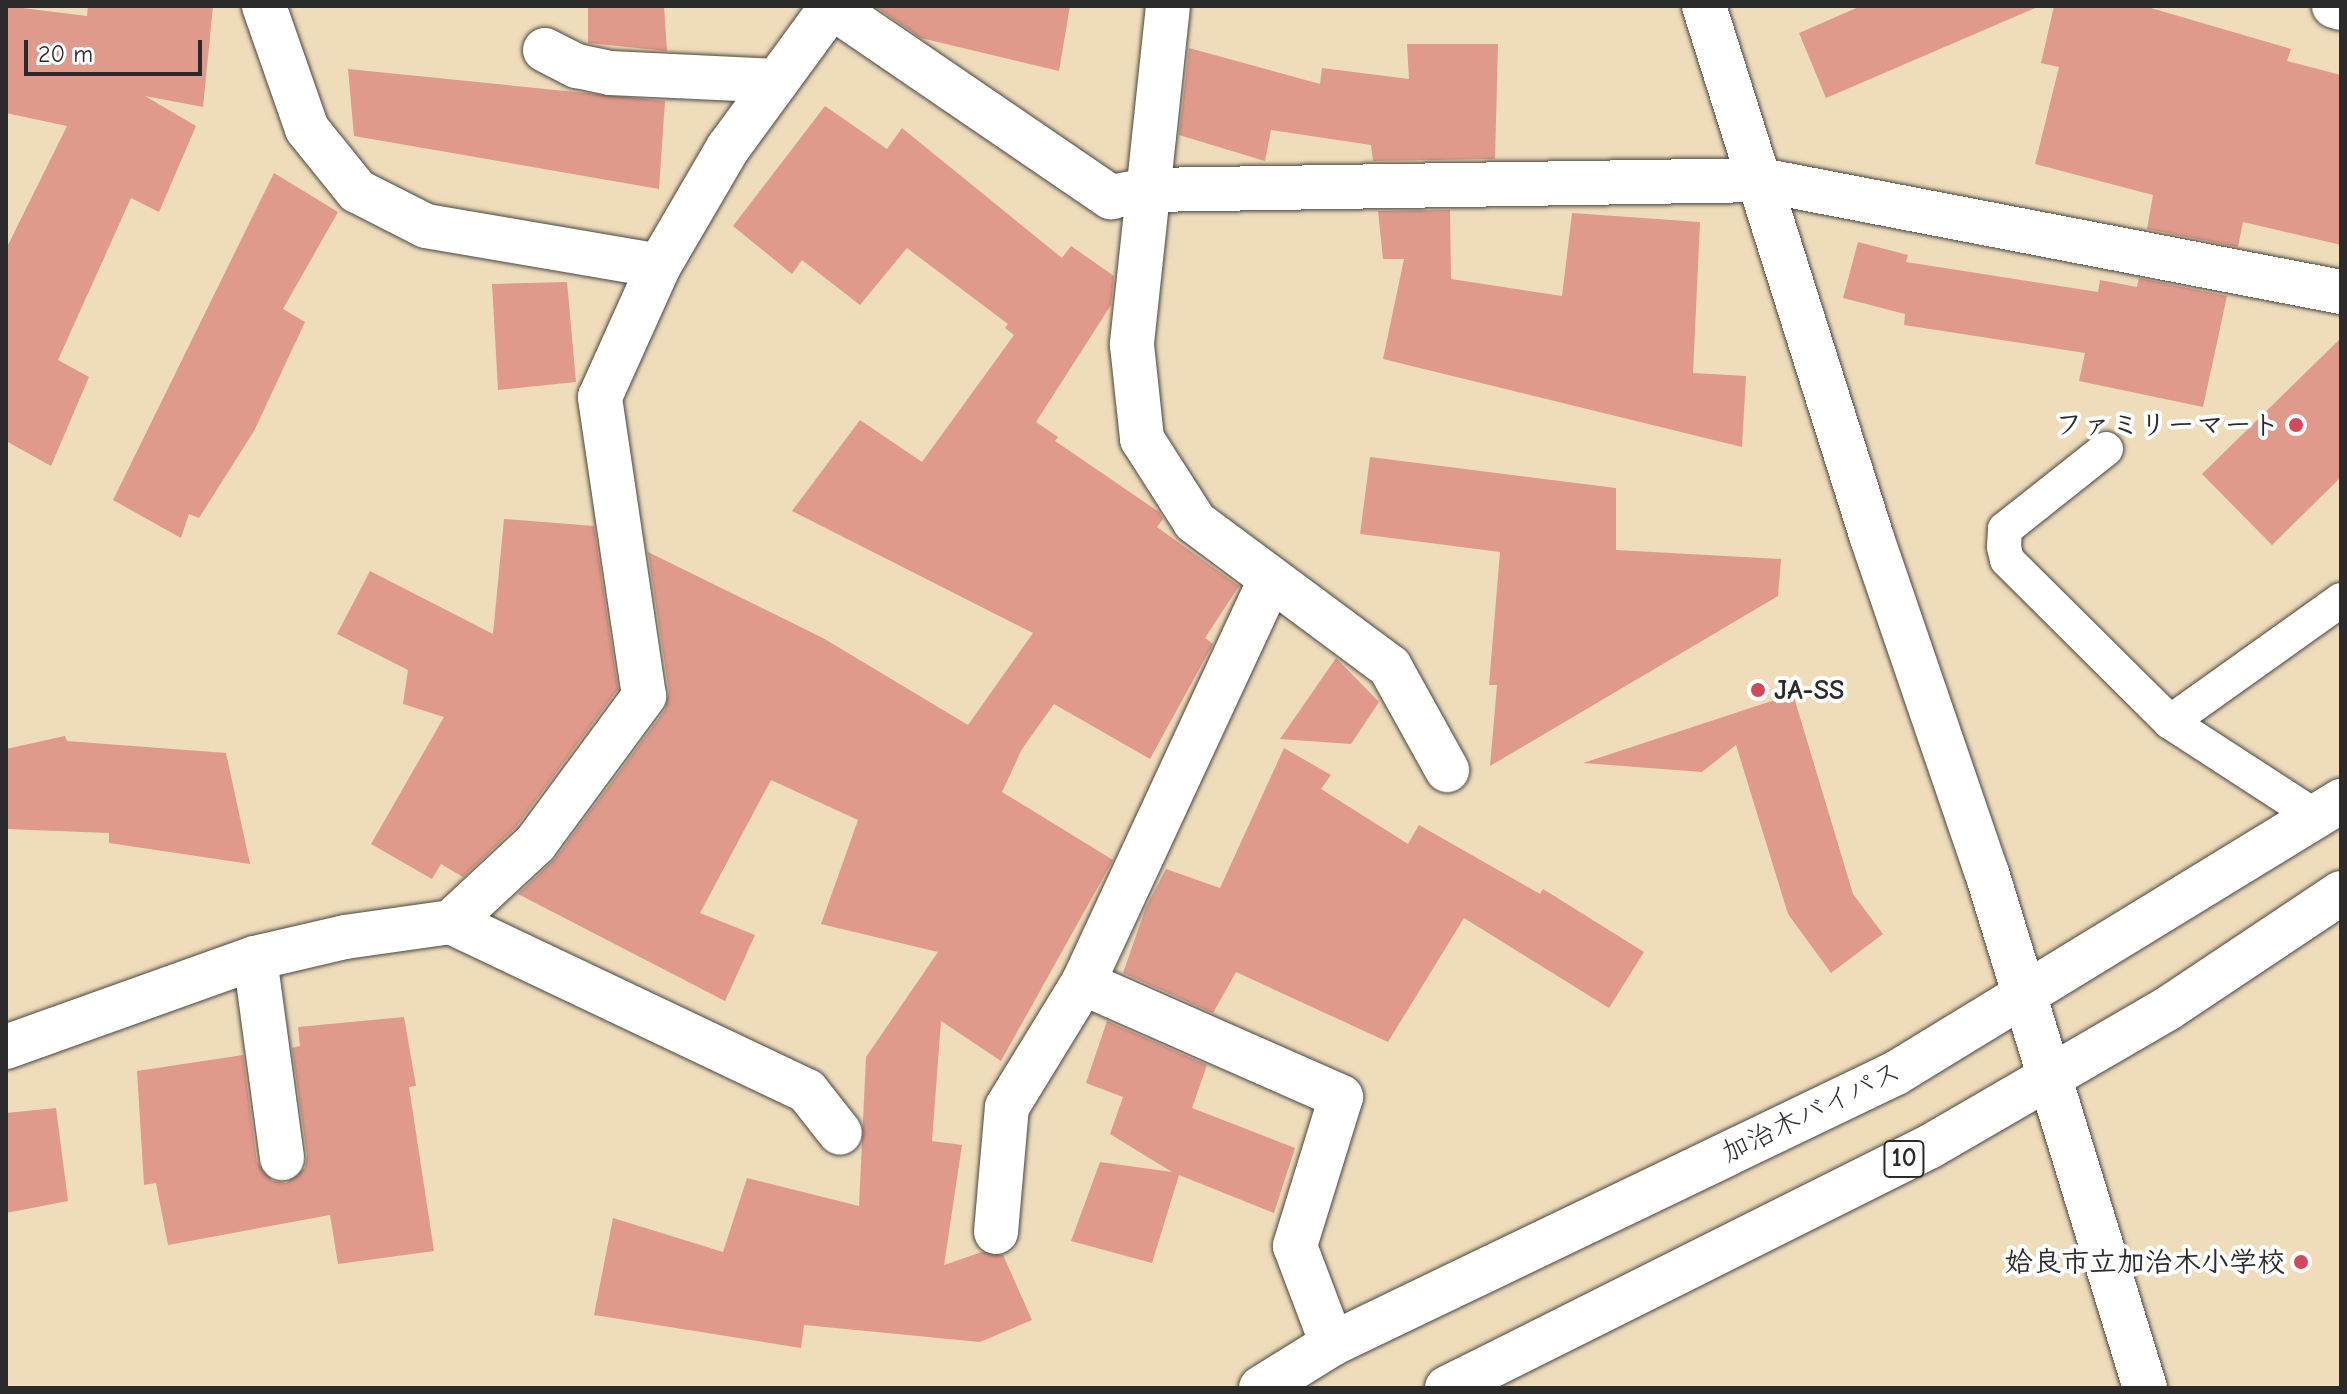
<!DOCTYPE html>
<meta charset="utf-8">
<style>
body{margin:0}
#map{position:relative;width:2347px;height:1394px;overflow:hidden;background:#efdcbb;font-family:"Comic Neue","Klee One",sans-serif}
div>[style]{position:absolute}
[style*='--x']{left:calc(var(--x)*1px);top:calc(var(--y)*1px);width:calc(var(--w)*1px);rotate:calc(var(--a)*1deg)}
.building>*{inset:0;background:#e09a8b}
.roads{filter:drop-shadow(0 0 2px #484641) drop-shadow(0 0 2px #484641)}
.service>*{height:34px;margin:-17px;padding:0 17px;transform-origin:17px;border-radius:17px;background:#fff}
.minor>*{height:44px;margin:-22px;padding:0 22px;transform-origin:22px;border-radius:22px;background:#fff}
.tertiary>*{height:44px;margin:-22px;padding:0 22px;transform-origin:22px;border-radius:22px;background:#fff}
.trunk>*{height:44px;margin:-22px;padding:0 22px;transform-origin:22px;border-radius:22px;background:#fff}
.dots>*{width:22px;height:22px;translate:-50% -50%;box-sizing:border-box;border:4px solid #fff;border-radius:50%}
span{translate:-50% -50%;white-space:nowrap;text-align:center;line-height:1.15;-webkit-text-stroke:8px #fff;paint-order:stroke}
.shield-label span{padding:2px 6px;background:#fff;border:2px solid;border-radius:6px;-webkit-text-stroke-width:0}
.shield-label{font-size:26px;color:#2b2b2b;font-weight:700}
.poi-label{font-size:28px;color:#2b2b2b;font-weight:700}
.right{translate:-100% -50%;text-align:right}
.left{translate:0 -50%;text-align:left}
.street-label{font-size:28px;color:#2b2b2b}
.frame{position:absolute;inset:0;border:8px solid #2b2b2b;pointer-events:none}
.scale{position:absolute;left:24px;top:40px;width:178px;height:36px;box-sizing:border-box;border:4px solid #2b2b2b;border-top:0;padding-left:10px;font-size:24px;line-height:28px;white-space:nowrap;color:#2b2b2b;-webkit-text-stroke:6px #fff;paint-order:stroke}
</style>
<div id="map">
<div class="building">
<div style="clip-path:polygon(6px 6px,87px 16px,88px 6px,213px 6px,203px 107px,145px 96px,196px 126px,159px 212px,131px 198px,58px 360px,89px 377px,51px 466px,6px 441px,6px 249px,67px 126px,6px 113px)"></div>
<div style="clip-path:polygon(588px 6px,664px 6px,667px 51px,588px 43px)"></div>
<div style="clip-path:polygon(875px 6px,1070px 6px,1059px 71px,921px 38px)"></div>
<div style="clip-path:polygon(1861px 6px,2040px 6px,1826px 98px,1799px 33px)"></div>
<div style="clip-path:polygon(2054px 6px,2144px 6px,2291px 49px,2287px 61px,2341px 75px,2341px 245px,2243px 222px,2238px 247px,2147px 229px,2153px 195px,2035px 164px,2059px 67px,2041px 63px)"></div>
<div style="clip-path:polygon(1407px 44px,1498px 44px,1495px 159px,1373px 161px,1371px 145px,1271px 130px,1265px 161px,1179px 135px,1189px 48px,1320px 84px,1322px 68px,1409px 79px)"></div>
<div style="clip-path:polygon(348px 69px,665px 101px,659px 189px,354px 136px)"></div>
<div style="clip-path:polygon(825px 106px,887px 149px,902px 128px,1062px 258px,1071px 246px,1114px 276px,1111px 305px,1036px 422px,1058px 437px,1055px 441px,1159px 512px,1163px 519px,1157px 527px,1239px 586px,1205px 638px,1213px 644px,1150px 759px,1054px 704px,1022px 749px,1002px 792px,1113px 860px,1001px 1061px,941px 1021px,932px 1141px,962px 1145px,944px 1265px,982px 1252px,1003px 1255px,1032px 1320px,980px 1342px,804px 1325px,801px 1348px,594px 1315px,613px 1218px,723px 1252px,747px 1178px,859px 1206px,866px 1057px,938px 952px,821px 924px,858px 820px,771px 780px,700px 913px,755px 935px,725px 1001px,518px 894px,555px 859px,665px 710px,669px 692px,648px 552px,823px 638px,968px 725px,1033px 633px,792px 511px,860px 420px,922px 462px,1014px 335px,1005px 328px,1008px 324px,907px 248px,860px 305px,802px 260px,792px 274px,733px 226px)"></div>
<div style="clip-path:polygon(274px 173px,338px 212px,283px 309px,305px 322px,254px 431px,199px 518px,189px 514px,181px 538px,113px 500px)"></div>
<div style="clip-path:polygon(1450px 210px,1451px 279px,1562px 296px,1572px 213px,1700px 222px,1693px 373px,1746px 376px,1742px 447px,1383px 359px,1404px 259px,1383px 259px,1378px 211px)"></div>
<div style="clip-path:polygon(1858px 242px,1908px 255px,1906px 262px,2098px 292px,2100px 280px,2137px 287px,2139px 278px,2227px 296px,2203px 407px,2079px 381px,2085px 353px,1904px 325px,1905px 314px,1843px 298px)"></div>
<div style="clip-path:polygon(567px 282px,576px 382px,498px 390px,492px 284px)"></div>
<div style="clip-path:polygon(2341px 338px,2341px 477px,2272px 545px,2202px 474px)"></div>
<div style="clip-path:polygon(1370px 457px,1616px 488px,1616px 550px,1781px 559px,1778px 596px,1490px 766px,1497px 685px,1489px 685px,1500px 552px,1360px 534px)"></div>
<div style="clip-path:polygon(504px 519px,594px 526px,618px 689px,516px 827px,463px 877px,441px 864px,432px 879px,371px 844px,444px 717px,403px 704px,408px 670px,337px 634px,370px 571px,493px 634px)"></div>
<div style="clip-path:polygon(1336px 658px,1379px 702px,1351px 744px,1280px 739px)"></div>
<div style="clip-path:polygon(1793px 694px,1853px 894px,1883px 934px,1831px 973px,1788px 914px,1736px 745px,1702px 772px,1583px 763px)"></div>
<div style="clip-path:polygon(65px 736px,67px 741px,226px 753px,250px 864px,109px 843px,109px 833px,6px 829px,6px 749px)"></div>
<div style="clip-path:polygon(1284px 748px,1331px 775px,1321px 789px,1408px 844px,1419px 825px,1540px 894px,1543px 889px,1644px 952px,1609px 1008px,1464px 918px,1388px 1042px,1236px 972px,1213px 1013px,1123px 973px,1146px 907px,1166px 869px,1220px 888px)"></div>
<div style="clip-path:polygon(404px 1017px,416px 1086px,409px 1087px,434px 1251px,338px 1264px,330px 1215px,168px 1245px,156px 1183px,144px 1185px,137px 1071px,243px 1055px,257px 1162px,272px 1181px,286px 1183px,305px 1168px,307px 1155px,292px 1048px,300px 1046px,298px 1027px)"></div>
<div style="clip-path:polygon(1107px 1021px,1207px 1065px,1192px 1108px,1295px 1148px,1274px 1213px,1179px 1175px,1152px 1263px,1071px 1241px,1100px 1162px,1172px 1172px,1110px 1134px,1123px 1097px,1086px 1083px)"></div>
<div style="clip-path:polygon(56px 1108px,68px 1201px,6px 1213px,6px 1113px)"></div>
</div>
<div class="roads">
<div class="service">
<div style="--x:2106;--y:449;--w:129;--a:141.6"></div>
<div style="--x:2005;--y:529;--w:18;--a:93"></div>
<div style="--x:2004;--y:547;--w:13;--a:77"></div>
<div style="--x:2007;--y:560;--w:230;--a:44.8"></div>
<div style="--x:2170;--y:722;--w:210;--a:-35.5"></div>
<div style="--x:2170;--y:722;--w:176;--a:33"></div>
</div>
<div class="minor">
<div style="--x:264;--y:6;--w:130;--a:70.7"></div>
<div style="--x:307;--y:129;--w:80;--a:51.1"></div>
<div style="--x:357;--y:191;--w:77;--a:26.9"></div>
<div style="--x:426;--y:226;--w:236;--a:9.7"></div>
<div style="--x:1168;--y:6;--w:341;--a:96.1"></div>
<div style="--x:1132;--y:345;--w:95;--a:83.9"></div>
<div style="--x:1142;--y:439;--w:98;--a:57.4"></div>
<div style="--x:1195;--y:522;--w:243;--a:36.6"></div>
<div style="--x:1390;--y:667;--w:118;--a:61"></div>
<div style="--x:2334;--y:6;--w:7;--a:16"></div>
<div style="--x:832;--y:7;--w:338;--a:34.3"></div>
<div style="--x:1111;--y:197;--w:38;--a:-11"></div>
<div style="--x:1148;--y:190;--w:613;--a:-0.93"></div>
<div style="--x:1761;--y:180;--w:591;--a:10.93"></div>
<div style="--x:545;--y:50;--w:36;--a:27"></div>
<div style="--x:577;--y:66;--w:34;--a:12"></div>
<div style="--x:610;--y:73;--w:167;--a:2.7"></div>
<div style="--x:451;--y:922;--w:394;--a:25.4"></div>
<div style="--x:807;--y:1091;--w:53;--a:51.8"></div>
<div style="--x:255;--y:958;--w:202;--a:82.3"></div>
<div style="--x:1083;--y:983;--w:442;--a:-65.1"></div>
<div style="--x:6;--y:1047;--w:264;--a:-19.7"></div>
<div style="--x:255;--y:958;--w:92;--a:-13.1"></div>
<div style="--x:345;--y:937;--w:107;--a:-8.1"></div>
<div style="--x:451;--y:922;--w:115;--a:-42.9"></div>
<div style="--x:535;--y:844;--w:184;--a:-53.6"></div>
<div style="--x:644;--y:696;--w:302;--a:-98.4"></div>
<div style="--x:600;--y:397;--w:144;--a:-65.8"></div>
<div style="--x:659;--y:266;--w:137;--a:-59.7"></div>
<div style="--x:728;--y:148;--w:176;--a:-53.8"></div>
<div style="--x:996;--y:1232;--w:125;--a:-85"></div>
<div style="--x:1007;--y:1107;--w:145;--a:-58.5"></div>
<div style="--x:1083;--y:983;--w:282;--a:23.8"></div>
<div style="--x:1341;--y:1097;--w:156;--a:107.2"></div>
<div style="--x:1295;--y:1246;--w:105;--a:69.3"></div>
</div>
<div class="tertiary">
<div style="--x:1704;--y:6;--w:558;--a:72.47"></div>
<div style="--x:1872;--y:538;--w:354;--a:71.1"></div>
<div style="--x:1987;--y:873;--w:539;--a:72.94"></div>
</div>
<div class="trunk">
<div style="--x:1261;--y:1388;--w:84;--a:-31.8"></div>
<div style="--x:1332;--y:1344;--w:626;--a:-25.66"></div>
<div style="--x:1896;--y:1073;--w:522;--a:-31.43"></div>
<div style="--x:1447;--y:1388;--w:539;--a:-26.57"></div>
<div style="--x:1929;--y:1147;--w:275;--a:-30.1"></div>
<div style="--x:2167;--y:1009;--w:209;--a:-33.7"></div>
</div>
</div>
<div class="dots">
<div style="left:2296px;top:425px;background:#d1495b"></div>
<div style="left:1758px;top:690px;background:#d1495b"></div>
<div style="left:2301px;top:1262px;background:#d1495b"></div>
</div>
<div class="shield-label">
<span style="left:1904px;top:1159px">10</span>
</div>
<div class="poi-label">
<span class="right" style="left:2280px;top:425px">ファミリーマート</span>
<span class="left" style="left:1774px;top:690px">JA-SS</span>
<span class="right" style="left:2285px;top:1262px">姶良市立加治木小学校</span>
</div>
<div class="street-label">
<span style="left:1811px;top:1112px;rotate:-26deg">加治木バイパス</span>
</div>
<div class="frame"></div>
<div class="scale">20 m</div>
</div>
